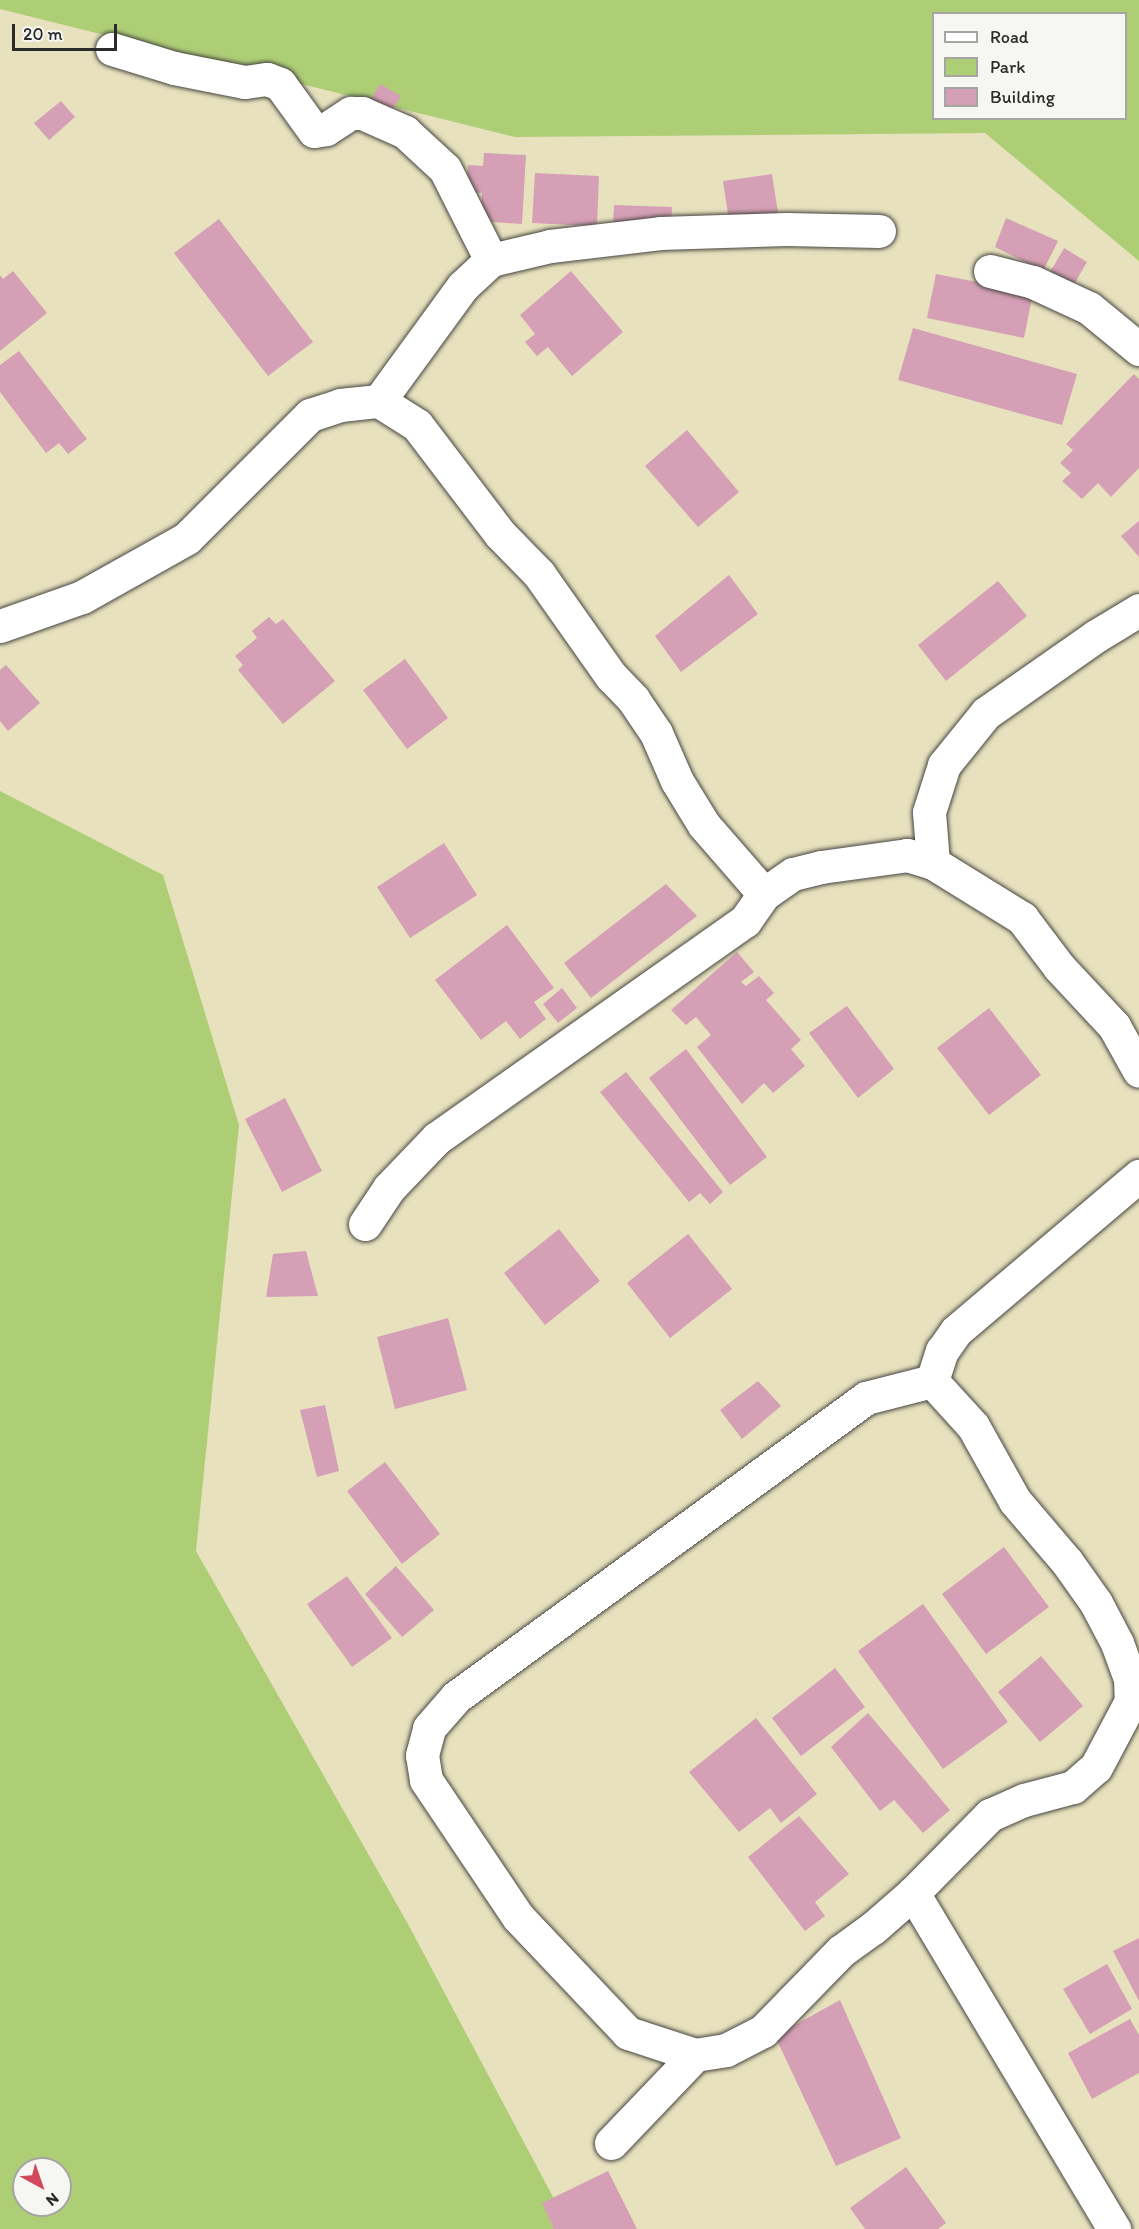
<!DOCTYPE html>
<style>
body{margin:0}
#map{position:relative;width:1139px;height:2229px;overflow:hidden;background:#e7e1be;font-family:Itim,sans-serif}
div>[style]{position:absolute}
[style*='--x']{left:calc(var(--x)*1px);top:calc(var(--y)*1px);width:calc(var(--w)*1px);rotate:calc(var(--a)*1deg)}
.green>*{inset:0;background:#aece76}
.building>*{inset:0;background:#d5a0b5}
.roads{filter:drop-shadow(0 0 2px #474641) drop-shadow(0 0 2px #474641)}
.minor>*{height:33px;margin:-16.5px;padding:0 16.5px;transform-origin:16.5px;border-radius:16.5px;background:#fff}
span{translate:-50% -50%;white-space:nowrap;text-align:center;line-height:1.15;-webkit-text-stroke:4.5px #f6f6f2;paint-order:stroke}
.legend{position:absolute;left:932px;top:12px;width:195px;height:108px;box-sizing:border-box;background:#f6f6f2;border:2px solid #a5a5a2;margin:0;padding:8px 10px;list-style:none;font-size:18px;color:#2b2b2b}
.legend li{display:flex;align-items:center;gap:12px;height:30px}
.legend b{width:30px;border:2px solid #a5a5a2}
.north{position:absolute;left:12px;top:2157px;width:60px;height:60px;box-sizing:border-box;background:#f6f6f2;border:2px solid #a5a5a2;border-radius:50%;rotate:140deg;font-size:16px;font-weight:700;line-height:24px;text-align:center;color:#2b2b2b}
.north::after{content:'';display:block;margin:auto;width:21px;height:27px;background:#d1495b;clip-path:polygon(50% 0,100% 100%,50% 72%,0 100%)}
.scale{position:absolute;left:12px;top:24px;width:105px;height:27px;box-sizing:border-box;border:3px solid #2b2b2b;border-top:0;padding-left:8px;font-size:18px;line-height:21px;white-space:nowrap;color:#2b2b2b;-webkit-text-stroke:4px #f6f6f2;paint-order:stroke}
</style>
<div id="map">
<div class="green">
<div style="clip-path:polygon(evenodd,0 0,1139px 0,1139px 261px,985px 133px,515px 137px,0 9px,0 0,934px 14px,1126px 14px,1126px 118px,934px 118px,934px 14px)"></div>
<div style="clip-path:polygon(evenodd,0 791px,163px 875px,239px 1125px,196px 1551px,408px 1924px,570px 2229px,0 2229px,0 791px,24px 2169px,60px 2169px,60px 2205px,24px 2205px,24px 2169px)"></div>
</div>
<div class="building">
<div style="clip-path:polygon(380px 84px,401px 96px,388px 117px,368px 105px)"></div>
<div style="clip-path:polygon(61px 101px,75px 117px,49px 140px,34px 123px)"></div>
<div style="clip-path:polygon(484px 153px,526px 155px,522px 224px,480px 221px,482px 193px,466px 192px,468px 165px,483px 166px)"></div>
<div style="clip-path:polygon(535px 173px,599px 176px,597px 226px,532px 223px)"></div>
<div style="clip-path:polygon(772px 174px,778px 213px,729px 221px,723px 181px)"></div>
<div style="clip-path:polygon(614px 205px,672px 207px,671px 228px,613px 226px)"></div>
<div style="clip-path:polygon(1006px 218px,1058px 241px,1043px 271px,995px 247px)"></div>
<div style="clip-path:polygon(219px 219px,313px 342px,268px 376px,174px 253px)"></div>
<div style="clip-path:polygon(1064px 248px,1087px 262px,1072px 288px,1049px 274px)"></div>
<div style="clip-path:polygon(13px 271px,47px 313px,0 351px,0 275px,3px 279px)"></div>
<div style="clip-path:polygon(571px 271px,623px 332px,572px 376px,548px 347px,537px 356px,525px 342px,535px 334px,520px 315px)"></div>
<div style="clip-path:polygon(936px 274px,1033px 293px,1024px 338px,927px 318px)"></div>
<div style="clip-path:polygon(913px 328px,1077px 374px,1062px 425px,898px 380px)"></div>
<div style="clip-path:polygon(19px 351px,87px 439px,68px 454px,59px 443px,46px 453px,0 392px,0 365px)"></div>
<div style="clip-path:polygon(1134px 374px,1139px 379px,1139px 468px,1111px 497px,1098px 483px,1082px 499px,1062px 481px,1071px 473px,1060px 463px,1073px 450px,1066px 444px)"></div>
<div style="clip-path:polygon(687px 430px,739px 492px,698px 527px,645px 466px)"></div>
<div style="clip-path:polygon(1139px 521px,1139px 557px,1121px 536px)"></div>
<div style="clip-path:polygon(729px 575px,758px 614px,681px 672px,655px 636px)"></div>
<div style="clip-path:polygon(998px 581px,1027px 616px,946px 681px,918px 645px)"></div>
<div style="clip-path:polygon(269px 617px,276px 624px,283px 619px,335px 681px,283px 724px,238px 670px,243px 665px,235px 656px,257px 638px,252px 631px)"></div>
<div style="clip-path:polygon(405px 659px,448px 718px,407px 749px,363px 690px)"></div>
<div style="clip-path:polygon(6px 665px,40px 703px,8px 731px,0 721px,0 670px)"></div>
<div style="clip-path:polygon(444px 843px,477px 895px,410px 938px,377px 887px)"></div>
<div style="clip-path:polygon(666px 884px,697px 916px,591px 998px,564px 963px)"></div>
<div style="clip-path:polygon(507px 925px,554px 988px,534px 1002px,546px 1019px,520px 1039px,506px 1021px,481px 1040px,435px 980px)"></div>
<div style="clip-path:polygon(737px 952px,754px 972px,741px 982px,746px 986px,759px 976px,774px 993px,766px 1000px,801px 1040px,791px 1049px,805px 1066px,773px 1093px,764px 1083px,742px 1104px,697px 1047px,711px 1035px,696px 1017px,686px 1025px,671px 1010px)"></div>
<div style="clip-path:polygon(562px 988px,577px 1008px,558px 1023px,543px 1004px)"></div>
<div style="clip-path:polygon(847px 1006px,894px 1069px,858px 1098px,809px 1033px)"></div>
<div style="clip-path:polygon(989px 1008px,1041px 1075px,989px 1115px,937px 1048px)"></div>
<div style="clip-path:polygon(686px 1049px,767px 1157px,730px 1185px,649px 1078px)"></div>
<div style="clip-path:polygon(626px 1072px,723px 1192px,710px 1204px,700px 1193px,689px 1202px,600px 1092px)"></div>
<div style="clip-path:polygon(285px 1098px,322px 1171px,282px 1192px,245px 1119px)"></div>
<div style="clip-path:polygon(559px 1229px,600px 1281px,545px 1325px,504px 1273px)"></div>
<div style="clip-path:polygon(688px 1234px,732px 1289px,670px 1338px,627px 1283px)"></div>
<div style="clip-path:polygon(306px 1251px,318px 1296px,266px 1297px,273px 1254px)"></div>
<div style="clip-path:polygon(448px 1318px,467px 1390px,395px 1409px,377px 1337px)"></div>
<div style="clip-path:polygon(758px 1381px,781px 1406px,742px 1439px,720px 1410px)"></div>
<div style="clip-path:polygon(325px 1405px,339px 1471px,317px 1477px,300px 1410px)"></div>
<div style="clip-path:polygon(385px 1462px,440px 1534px,402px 1564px,347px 1491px)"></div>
<div style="clip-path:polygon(1004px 1547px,1049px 1607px,986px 1654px,942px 1594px)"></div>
<div style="clip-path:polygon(396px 1566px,434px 1610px,402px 1637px,365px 1594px)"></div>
<div style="clip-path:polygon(347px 1576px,392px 1638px,352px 1667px,307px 1604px)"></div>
<div style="clip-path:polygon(923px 1604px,1008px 1722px,943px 1769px,858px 1651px)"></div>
<div style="clip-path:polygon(1041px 1656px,1083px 1706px,1040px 1742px,998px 1692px)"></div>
<div style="clip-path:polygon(835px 1668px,865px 1707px,801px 1756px,772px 1718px)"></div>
<div style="clip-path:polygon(868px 1713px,950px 1810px,923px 1833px,894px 1800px,880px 1811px,831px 1747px)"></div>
<div style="clip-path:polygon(756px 1718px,817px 1794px,781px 1823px,770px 1808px,739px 1832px,689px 1772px)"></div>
<div style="clip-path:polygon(799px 1816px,849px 1874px,815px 1902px,825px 1916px,805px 1931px,748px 1857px)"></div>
<div style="clip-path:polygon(1139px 1938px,1139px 2001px,1113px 1951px)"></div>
<div style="clip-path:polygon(1107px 1964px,1132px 2009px,1090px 2034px,1063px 1989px)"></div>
<div style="clip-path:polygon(840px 2000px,901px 2138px,836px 2166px,775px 2036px)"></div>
<div style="clip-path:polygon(1130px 2019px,1139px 2035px,1139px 2073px,1092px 2099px,1068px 2053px)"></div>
<div style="clip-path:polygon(906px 2167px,946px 2223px,938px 2229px,865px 2229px,850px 2208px)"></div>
<div style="clip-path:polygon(608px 2171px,637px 2229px,554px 2229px,542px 2203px)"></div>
</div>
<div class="roads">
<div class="minor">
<div style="--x:112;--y:49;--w:65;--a:17"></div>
<div style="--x:174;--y:68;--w:72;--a:11.2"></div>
<div style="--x:245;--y:82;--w:22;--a:-8"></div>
<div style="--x:267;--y:79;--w:14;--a:21"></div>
<div style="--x:280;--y:84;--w:58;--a:54.1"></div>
<div style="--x:314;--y:131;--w:12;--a:-9"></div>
<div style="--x:326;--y:129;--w:30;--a:-33"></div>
<div style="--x:351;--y:113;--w:11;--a:0"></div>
<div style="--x:362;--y:113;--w:47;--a:23.8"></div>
<div style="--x:405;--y:132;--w:54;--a:42.8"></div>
<div style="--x:445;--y:169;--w:102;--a:63.2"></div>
<div style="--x:990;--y:271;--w:44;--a:14.3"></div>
<div style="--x:1033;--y:282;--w:62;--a:24.9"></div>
<div style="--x:1089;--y:308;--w:65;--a:39.4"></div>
<div style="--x:379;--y:401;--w:142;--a:-53.9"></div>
<div style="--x:463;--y:286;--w:38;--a:-43"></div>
<div style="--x:491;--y:260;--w:61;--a:-13.3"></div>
<div style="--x:550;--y:246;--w:111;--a:-6.7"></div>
<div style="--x:660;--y:233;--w:126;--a:-1.8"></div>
<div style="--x:786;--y:229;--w:93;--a:1.2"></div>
<div style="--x:1139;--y:610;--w:50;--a:148.8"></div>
<div style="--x:1096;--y:636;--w:134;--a:145"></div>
<div style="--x:986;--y:713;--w:67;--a:128.9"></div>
<div style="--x:944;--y:765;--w:49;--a:107.7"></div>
<div style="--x:929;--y:812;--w:51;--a:85.5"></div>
<div style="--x:933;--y:863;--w:105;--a:31.7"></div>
<div style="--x:1022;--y:918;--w:61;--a:52.9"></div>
<div style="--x:1059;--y:967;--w:81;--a:47"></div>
<div style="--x:1114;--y:1026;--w:51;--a:60.9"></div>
<div style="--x:0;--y:626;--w:87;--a:-19.5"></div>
<div style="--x:82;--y:597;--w:120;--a:-29.3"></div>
<div style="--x:187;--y:538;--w:174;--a:-45"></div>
<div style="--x:310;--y:415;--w:32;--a:-18"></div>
<div style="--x:340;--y:405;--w:39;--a:-6"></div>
<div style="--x:379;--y:401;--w:45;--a:32.3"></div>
<div style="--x:417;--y:425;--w:137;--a:52.7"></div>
<div style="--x:500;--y:534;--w:56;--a:45.7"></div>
<div style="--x:539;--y:574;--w:125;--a:54.8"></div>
<div style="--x:611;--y:676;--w:32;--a:46"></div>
<div style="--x:633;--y:699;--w:41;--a:55.9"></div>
<div style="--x:656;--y:733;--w:52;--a:66.4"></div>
<div style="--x:677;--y:781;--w:52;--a:58.5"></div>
<div style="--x:704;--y:825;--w:91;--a:49"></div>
<div style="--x:365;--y:1224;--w:43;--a:-56.3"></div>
<div style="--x:389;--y:1188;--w:69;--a:-46.2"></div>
<div style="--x:437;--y:1138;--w:377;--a:-35.2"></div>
<div style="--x:745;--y:921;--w:33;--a:-55"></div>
<div style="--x:764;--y:894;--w:35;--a:-35"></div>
<div style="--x:793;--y:874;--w:29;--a:-14"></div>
<div style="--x:821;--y:867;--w:87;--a:-7.9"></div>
<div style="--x:907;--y:855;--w:27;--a:17"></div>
<div style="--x:932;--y:1381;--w:61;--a:47.7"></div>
<div style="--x:973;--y:1426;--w:86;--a:60.8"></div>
<div style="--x:1015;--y:1501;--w:80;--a:49.6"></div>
<div style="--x:1067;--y:1562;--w:50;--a:54.7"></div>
<div style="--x:1096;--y:1603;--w:45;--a:62.3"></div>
<div style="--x:1117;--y:1643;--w:37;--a:70"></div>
<div style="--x:1130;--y:1678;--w:23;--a:88"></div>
<div style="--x:932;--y:1381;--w:32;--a:-72"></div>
<div style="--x:942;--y:1351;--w:24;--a:-55"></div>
<div style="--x:956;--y:1331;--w:240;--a:-40.3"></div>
<div style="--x:913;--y:1893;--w:392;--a:59.1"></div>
<div style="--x:695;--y:2055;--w:71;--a:-161.8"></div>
<div style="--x:628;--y:2033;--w:160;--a:-133.5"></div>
<div style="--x:518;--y:1917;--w:165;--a:-123.9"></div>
<div style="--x:426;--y:1780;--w:25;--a:-99"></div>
<div style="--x:422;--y:1755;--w:28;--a:-75"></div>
<div style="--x:429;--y:1728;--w:41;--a:-48.9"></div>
<div style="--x:456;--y:1697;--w:507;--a:-36.1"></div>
<div style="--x:866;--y:1398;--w:68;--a:-14.4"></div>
<div style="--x:611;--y:2143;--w:122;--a:-46.3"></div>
<div style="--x:695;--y:2055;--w:31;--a:-9"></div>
<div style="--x:726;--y:2050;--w:42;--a:-27.2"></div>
<div style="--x:763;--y:2031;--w:112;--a:-45.7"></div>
<div style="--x:841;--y:1951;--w:39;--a:-36"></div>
<div style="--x:873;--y:1928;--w:53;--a:-41.2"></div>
<div style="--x:913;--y:1893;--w:110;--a:-45.4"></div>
<div style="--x:990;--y:1815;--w:37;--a:-24"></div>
<div style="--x:1024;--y:1800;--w:51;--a:-14.9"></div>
<div style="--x:1073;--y:1787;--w:30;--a:-41"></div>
<div style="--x:1096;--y:1767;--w:75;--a:-62.1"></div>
<div style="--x:1131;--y:1701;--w:10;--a:-37"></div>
</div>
</div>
<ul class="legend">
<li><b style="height:8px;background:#fff"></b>Road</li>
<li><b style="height:16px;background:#aece76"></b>Park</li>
<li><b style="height:16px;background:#d5a0b5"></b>Building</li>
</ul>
<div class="north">N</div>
<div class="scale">20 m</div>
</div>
